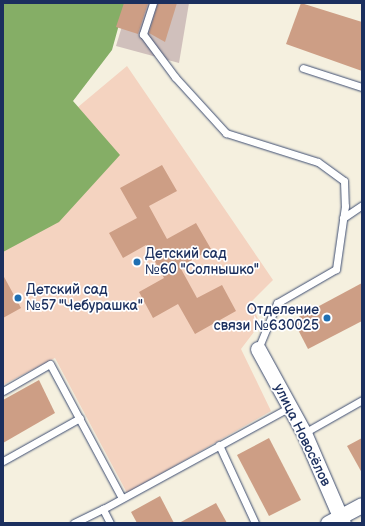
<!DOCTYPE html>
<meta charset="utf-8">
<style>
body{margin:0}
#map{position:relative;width:365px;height:526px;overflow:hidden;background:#f5f0df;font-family:"Balsamiq Sans",sans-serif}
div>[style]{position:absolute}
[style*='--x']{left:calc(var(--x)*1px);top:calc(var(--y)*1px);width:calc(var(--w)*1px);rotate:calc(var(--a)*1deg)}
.built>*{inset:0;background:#f4d3c0}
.industrial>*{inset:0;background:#d0c0bc}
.forest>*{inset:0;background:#85ae66}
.building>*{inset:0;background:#cd9e85}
.roads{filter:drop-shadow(0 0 1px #3c4c71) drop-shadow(0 0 1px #3c4c71)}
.service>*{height:7px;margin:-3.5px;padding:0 3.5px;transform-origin:3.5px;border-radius:3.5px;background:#fff}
.minor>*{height:15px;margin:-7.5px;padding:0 7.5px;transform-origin:7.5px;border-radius:7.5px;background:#fff}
.dots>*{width:11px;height:11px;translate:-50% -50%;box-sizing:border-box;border:2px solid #fff;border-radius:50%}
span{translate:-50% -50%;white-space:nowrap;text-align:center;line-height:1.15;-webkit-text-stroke:3.5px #fff;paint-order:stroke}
.poi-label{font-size:14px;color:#1b2f5e}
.left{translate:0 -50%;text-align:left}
.right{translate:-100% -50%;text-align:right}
.street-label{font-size:14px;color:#1b2f5e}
.frame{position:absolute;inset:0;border:4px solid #1b2f5e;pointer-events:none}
</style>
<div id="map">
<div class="built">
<div style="clip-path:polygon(127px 66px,273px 280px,251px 302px,260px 324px,241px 349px,271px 411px,127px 493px,55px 358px,3px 385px,3px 224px,35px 143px)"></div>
</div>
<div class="industrial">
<div style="clip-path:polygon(129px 3px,189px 3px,179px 63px,116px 46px)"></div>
</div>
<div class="forest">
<div style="clip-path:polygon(3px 3px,125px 3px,112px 50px,73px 101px,120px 155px,59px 222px,3px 252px)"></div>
</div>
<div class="building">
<div style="clip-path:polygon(124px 3px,148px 3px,138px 34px,116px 27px)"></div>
<div style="clip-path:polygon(158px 3px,177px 3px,165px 42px,149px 33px)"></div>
<div style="clip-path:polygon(301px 3px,362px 22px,362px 71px,286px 44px)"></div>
<div style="clip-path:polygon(162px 165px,177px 191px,149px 206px,167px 239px,196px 223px,211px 249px,180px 267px,197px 298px,222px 285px,236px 311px,195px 334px,178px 304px,153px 318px,139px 292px,164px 278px,146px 245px,123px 258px,109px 233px,137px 218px,120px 188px)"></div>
<div style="clip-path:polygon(3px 275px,21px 308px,3px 318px)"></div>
<div style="clip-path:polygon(362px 283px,362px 321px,308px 349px,293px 320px)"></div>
<div style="clip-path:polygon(39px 380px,55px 413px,3px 443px,3px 400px)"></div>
<div style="clip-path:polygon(269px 438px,301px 500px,269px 516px,237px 455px)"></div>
<div style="clip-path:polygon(362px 438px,362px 473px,347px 446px)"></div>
<div style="clip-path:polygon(160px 496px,174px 523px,137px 523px,131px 512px)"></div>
<div style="clip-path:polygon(216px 503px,227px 523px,179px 523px)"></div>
</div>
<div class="roads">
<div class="service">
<div style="--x:153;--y:3;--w:33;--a:108"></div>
<div style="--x:143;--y:34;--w:54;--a:53.3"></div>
<div style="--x:175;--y:77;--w:76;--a:47.7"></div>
<div style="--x:226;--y:133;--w:96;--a:17.5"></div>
<div style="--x:318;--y:162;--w:32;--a:36"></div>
<div style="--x:344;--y:181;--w:25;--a:88"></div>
<div style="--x:345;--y:206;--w:64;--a:98.1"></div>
<div style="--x:336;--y:269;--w:68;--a:150"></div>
<div style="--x:277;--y:303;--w:50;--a:112.4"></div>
<div style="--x:303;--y:68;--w:62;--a:17.9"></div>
<div style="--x:343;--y:218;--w:23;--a:-34"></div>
<div style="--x:3;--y:391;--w:54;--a:-29.9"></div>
<div style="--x:50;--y:364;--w:152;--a:61.8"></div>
<div style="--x:304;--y:433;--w:67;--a:-29.6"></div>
<div style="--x:219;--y:445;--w:86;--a:65.2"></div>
<div style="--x:3;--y:461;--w:88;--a:-29.2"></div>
<div style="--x:74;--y:523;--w:32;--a:-26"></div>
<div style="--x:110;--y:523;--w:16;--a:-117"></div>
<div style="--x:103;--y:509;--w:213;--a:-28.6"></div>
</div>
<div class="minor">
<div style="--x:258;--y:349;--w:96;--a:61.3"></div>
<div style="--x:304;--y:433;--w:98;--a:66.6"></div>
<div style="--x:328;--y:523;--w:38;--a:-28"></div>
</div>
</div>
<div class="dots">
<div style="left:137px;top:262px;background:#1f6fb2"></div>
<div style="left:18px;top:298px;background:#1f6fb2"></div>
<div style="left:327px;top:318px;background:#1f6fb2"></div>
</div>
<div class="poi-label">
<span class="left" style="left:145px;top:262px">Детский сад<br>№60 "Солнышко"</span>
<span class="left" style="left:26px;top:298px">Детский сад<br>№57 "Чебурашка"</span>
<span class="right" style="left:319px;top:318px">Отделение<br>связи №630025</span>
</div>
<div class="street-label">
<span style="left:302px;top:435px;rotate:64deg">улица Новосёлов</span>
</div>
<div class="frame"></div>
</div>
